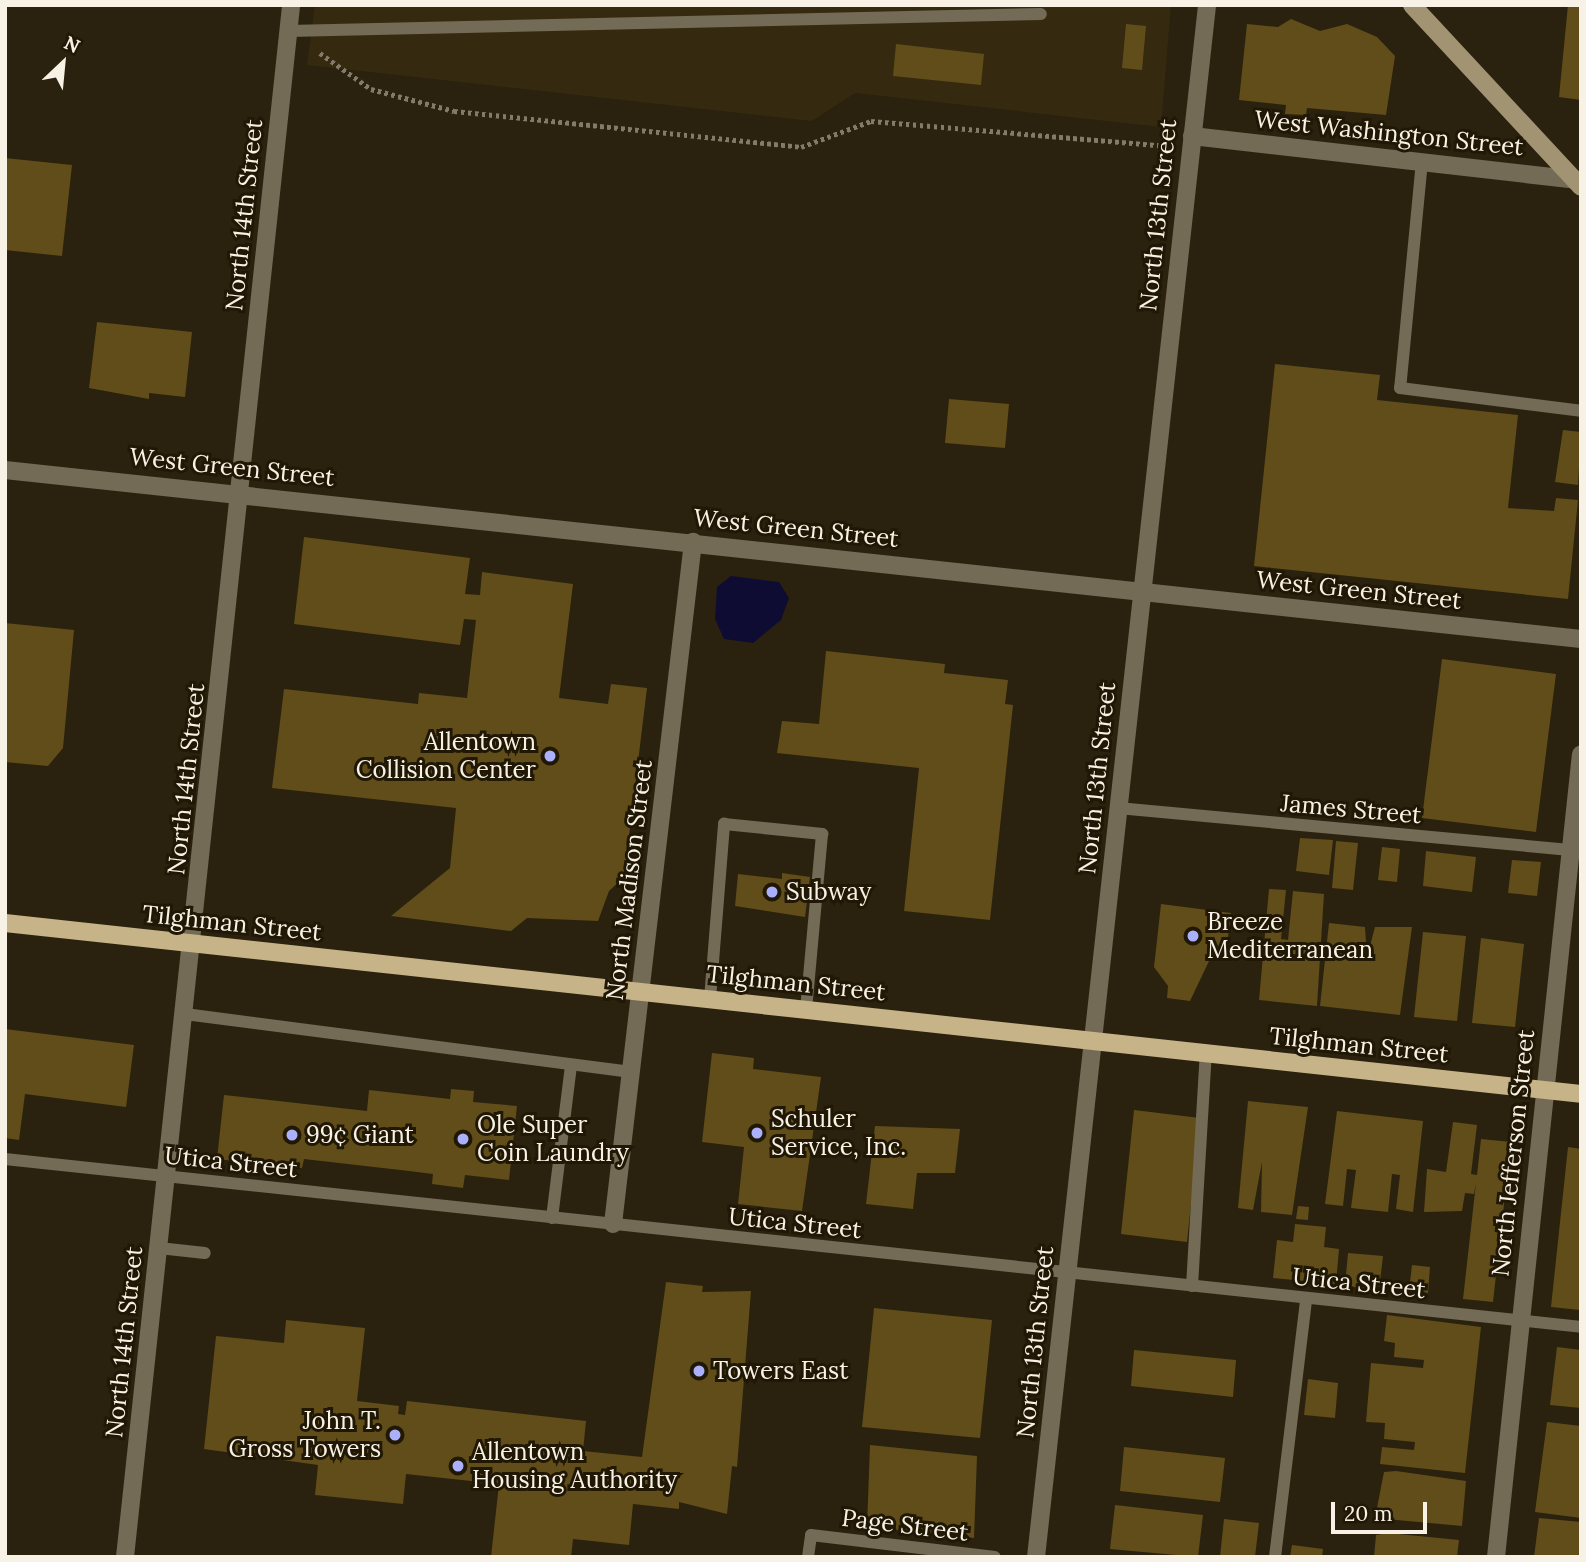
<!DOCTYPE html>
<meta charset="utf-8">
<style>
body{margin:0}
#map{position:relative;width:1586px;height:1562px;overflow:hidden;background:#2a220e;font-family:Lora,serif}
div>[style]{position:absolute}
[style*='--x']{left:calc(var(--x)*1px);top:calc(var(--y)*1px);width:calc(var(--w)*1px);rotate:calc(var(--a)*1deg)}
.built>*{inset:0;background:#352a0f}
.water>*{inset:0;background:#0f0c33}
.building>*{inset:0;background:#614d19}
.path>*{height:4.5px;margin-top:-2.25px;transform-origin:0;background:repeating-linear-gradient(90deg,#827b6a 0 3.5px,transparent 0 7px)}
.lane>*{height:12px;margin:-6px;padding:0 6px;transform-origin:6px;border-radius:6px;background:#746b56}
.street>*{height:18px;margin:-9px;padding:0 9px;transform-origin:9px;border-radius:9px;background:#746b56}
.secondary>*{height:18px;margin:-9px;padding:0 9px;transform-origin:9px;border-radius:9px;background:#a29472}
.primary>*{height:18px;margin:-9px;padding:0 9px;transform-origin:9px;border-radius:9px;background:#c6b388}
.dots>*{width:19px;height:19px;translate:-50% -50%;box-sizing:border-box;border:4px solid #201805;border-radius:50%}
span{translate:-50% -50%;white-space:nowrap;text-align:center;line-height:1.15;-webkit-text-stroke:6px #201805;paint-order:stroke}
.street-label{font-size:24px;color:#f8f2e6}
.poi-label{font-size:24px;color:#f8f2e6}
.right{translate:-100% -50%;text-align:right}
.left{translate:0 -50%;text-align:left}
.frame{position:absolute;inset:0;border:7px solid #f8f2e6;pointer-events:none}
.north{position:absolute;left:28px;top:28px;width:70px;height:70px;-webkit-text-stroke:5px #201805;paint-order:stroke;rotate:26deg;font-size:19px;font-weight:700;line-height:28px;text-align:center;color:#f8f2e6}
.north::after{content:'';display:block;margin:auto;width:24px;height:32px;background:#f8f2e6;clip-path:polygon(50% 0,100% 100%,50% 72%,0 100%)}
.scale{position:absolute;left:1331px;top:1502px;width:96px;height:32px;box-sizing:border-box;border:4px solid #f8f2e6;border-top:0;padding-left:9px;font-size:21px;line-height:24px;white-space:nowrap;color:#f8f2e6;-webkit-text-stroke:5px #201805;paint-order:stroke}
</style>
<div id="map">
<div class="built">
<div style="clip-path:polygon(315px 5px,1171px 5px,1161px 127px,855px 93px,812px 121px,307px 65px)"></div>
</div>
<div class="water">
<div style="clip-path:polygon(731px 576px,779px 582px,789px 598px,781px 620px,753px 643px,724px 639px,715px 619px,717px 587px)"></div>
</div>
<div class="building">
<div style="clip-path:polygon(1568px 5px,1581px 5px,1581px 100px,1559px 97px)"></div>
<div style="clip-path:polygon(1291px 19px,1320px 31px,1347px 24px,1377px 37px,1395px 56px,1386px 115px,1307px 108px,1306px 115px,1285px 114px,1286px 105px,1239px 100px,1247px 24px,1278px 27px)"></div>
<div style="clip-path:polygon(1126px 24px,1146px 26px,1142px 70px,1122px 68px)"></div>
<div style="clip-path:polygon(896px 44px,984px 54px,981px 85px,893px 76px)"></div>
<div style="clip-path:polygon(5px 158px,72px 165px,62px 256px,5px 250px)"></div>
<div style="clip-path:polygon(97px 322px,192px 332px,185px 397px,149px 393px,149px 399px,89px 388px)"></div>
<div style="clip-path:polygon(1275px 364px,1380px 375px,1377px 400px,1518px 415px,1508px 508px,1554px 511px,1556px 498px,1578px 500px,1568px 599px,1254px 566px)"></div>
<div style="clip-path:polygon(949px 399px,1009px 404px,1005px 448px,945px 443px)"></div>
<div style="clip-path:polygon(1563px 430px,1581px 432px,1578px 485px,1555px 482px)"></div>
<div style="clip-path:polygon(304px 537px,470px 558px,465px 594px,480px 595px,482px 572px,573px 584px,559px 698px,608px 704px,611px 684px,647px 688px,624px 877px,609px 891px,598px 921px,527px 918px,511px 931px,391px 916px,450px 868px,456px 808px,272px 788px,284px 689px,418px 704px,419px 693px,467px 698px,476px 620px,464px 619px,460px 645px,294px 624px)"></div>
<div style="clip-path:polygon(5px 623px,74px 630px,63px 748px,48px 766px,5px 762px)"></div>
<div style="clip-path:polygon(826px 651px,945px 664px,944px 673px,1008px 680px,1005px 704px,1013px 705px,990px 920px,904px 911px,919px 768px,777px 753px,782px 721px,819px 724px)"></div>
<div style="clip-path:polygon(1442px 659px,1556px 674px,1536px 832px,1422px 818px)"></div>
<div style="clip-path:polygon(1300px 838px,1333px 840px,1329px 875px,1296px 871px)"></div>
<div style="clip-path:polygon(1336px 841px,1358px 843px,1353px 890px,1332px 888px)"></div>
<div style="clip-path:polygon(1382px 847px,1400px 849px,1397px 882px,1378px 880px)"></div>
<div style="clip-path:polygon(1426px 851px,1476px 857px,1472px 892px,1423px 886px)"></div>
<div style="clip-path:polygon(1512px 860px,1541px 862px,1537px 896px,1508px 893px)"></div>
<div style="clip-path:polygon(782px 873px,810px 877px,805px 917px,735px 906px,738px 874px,782px 879px)"></div>
<div style="clip-path:polygon(1269px 889px,1286px 890px,1281px 939px,1288px 940px,1293px 891px,1324px 894px,1317px 1006px,1259px 1000px)"></div>
<div style="clip-path:polygon(1161px 904px,1231px 913px,1225px 961px,1210px 959px,1190px 1001px,1167px 998px,1168px 986px,1154px 967px)"></div>
<div style="clip-path:polygon(1329px 923px,1365px 927px,1367px 957px,1375px 927px,1412px 927px,1400px 1015px,1320px 1006px)"></div>
<div style="clip-path:polygon(1423px 932px,1466px 936px,1457px 1021px,1414px 1017px)"></div>
<div style="clip-path:polygon(1481px 938px,1524px 944px,1515px 1027px,1472px 1023px)"></div>
<div style="clip-path:polygon(5px 1029px,134px 1045px,126px 1107px,25px 1094px,19px 1140px,5px 1138px)"></div>
<div style="clip-path:polygon(712px 1053px,754px 1058px,753px 1069px,821px 1077px,802px 1211px,738px 1204px,744px 1147px,702px 1142px)"></div>
<div style="clip-path:polygon(451px 1089px,474px 1091px,473px 1102px,517px 1106px,509px 1180px,465px 1175px,463px 1188px,432px 1184px,433px 1174px,409px 1171px,304px 1159px,302px 1168px,217px 1159px,224px 1095px,367px 1111px,369px 1090px,450px 1099px)"></div>
<div style="clip-path:polygon(1248px 1101px,1308px 1107px,1292px 1215px,1261px 1212px,1262px 1162px,1253px 1210px,1238px 1208px)"></div>
<div style="clip-path:polygon(1134px 1110px,1200px 1118px,1187px 1242px,1121px 1234px)"></div>
<div style="clip-path:polygon(1337px 1111px,1423px 1121px,1413px 1212px,1396px 1209px,1400px 1175px,1392px 1174px,1388px 1212px,1351px 1208px,1356px 1170px,1347px 1169px,1343px 1206px,1325px 1204px)"></div>
<div style="clip-path:polygon(1453px 1122px,1477px 1125px,1471px 1174px,1477px 1175px,1481px 1139px,1511px 1142px,1493px 1302px,1463px 1299px,1476px 1183px,1474px 1194px,1465px 1193px,1462px 1211px,1424px 1212px,1427px 1169px,1446px 1172px)"></div>
<div style="clip-path:polygon(875px 1126px,960px 1129px,955px 1173px,917px 1173px,913px 1209px,866px 1204px)"></div>
<div style="clip-path:polygon(1568px 1147px,1581px 1149px,1580px 1310px,1551px 1307px)"></div>
<div style="clip-path:polygon(1298px 1206px,1309px 1207px,1308px 1220px,1296px 1219px)"></div>
<div style="clip-path:polygon(1295px 1224px,1326px 1227px,1324px 1247px,1339px 1249px,1336px 1284px,1273px 1278px,1277px 1240px,1293px 1242px)"></div>
<div style="clip-path:polygon(1348px 1253px,1383px 1256px,1379px 1290px,1345px 1286px)"></div>
<div style="clip-path:polygon(1412px 1265px,1430px 1267px,1428px 1293px,1409px 1291px)"></div>
<div style="clip-path:polygon(666px 1282px,703px 1286px,702px 1292px,751px 1291px,737px 1467px,732px 1466px,727px 1514px,679px 1502px,679px 1509px,633px 1504px,629px 1545px,573px 1539px,571px 1557px,491px 1557px,499px 1484px,406px 1474px,403px 1504px,315px 1495px,318px 1465px,204px 1449px,216px 1336px,284px 1343px,286px 1320px,365px 1328px,357px 1401px,399px 1406px,398px 1414px,405px 1415px,407px 1401px,586px 1421px,583px 1451px,642px 1457px)"></div>
<div style="clip-path:polygon(874px 1308px,992px 1320px,980px 1438px,862px 1427px)"></div>
<div style="clip-path:polygon(1387px 1315px,1481px 1327px,1465px 1473px,1380px 1464px,1382px 1447px,1414px 1450px,1415px 1442px,1384px 1439px,1385px 1423px,1366px 1422px,1371px 1363px,1423px 1368px,1424px 1360px,1394px 1357px,1395px 1343px,1384px 1341px)"></div>
<div style="clip-path:polygon(1557px 1347px,1581px 1350px,1581px 1408px,1550px 1405px)"></div>
<div style="clip-path:polygon(1134px 1350px,1236px 1360px,1233px 1397px,1131px 1386px)"></div>
<div style="clip-path:polygon(1308px 1379px,1338px 1383px,1335px 1418px,1304px 1415px)"></div>
<div style="clip-path:polygon(1547px 1422px,1581px 1426px,1581px 1518px,1535px 1512px)"></div>
<div style="clip-path:polygon(870px 1445px,977px 1456px,974px 1538px,867px 1527px)"></div>
<div style="clip-path:polygon(1124px 1447px,1225px 1458px,1220px 1502px,1120px 1491px)"></div>
<div style="clip-path:polygon(1396px 1471px,1466px 1481px,1462px 1526px,1375px 1518px,1384px 1472px)"></div>
<div style="clip-path:polygon(1115px 1505px,1203px 1515px,1198px 1557px,1110px 1549px)"></div>
<div style="clip-path:polygon(1539px 1518px,1581px 1522px,1581px 1557px,1534px 1557px)"></div>
<div style="clip-path:polygon(1224px 1519px,1259px 1523px,1255px 1557px,1220px 1557px)"></div>
<div style="clip-path:polygon(1388px 1533px,1459px 1540px,1457px 1557px,1374px 1557px,1376px 1535px)"></div>
<div style="clip-path:polygon(1292px 1545px,1323px 1549px,1322px 1557px,1290px 1557px)"></div>
</div>
<div class="path">
<div style="--x:320;--y:53;--w:62;--a:35.2"></div>
<div style="--x:371;--y:89;--w:86;--a:14.8"></div>
<div style="--x:454;--y:111;--w:349;--a:5.9"></div>
<div style="--x:801;--y:147;--w:75;--a:-20.4"></div>
<div style="--x:871;--y:121;--w:298;--a:4.8"></div>
</div>
<div class="lane">
<div style="--x:288;--y:31;--w:753;--a:-1.29"></div>
<div style="--x:1422;--y:161;--w:228;--a:95.5"></div>
<div style="--x:1400;--y:388;--w:182;--a:7.2"></div>
<div style="--x:1118;--y:808;--w:465;--a:5.3"></div>
<div style="--x:710;--y:999;--w:176;--a:-85.4"></div>
<div style="--x:724;--y:824;--w:99;--a:5.8"></div>
<div style="--x:822;--y:834;--w:176;--a:95.2"></div>
<div style="--x:185;--y:1014;--w:450;--a:7.4"></div>
<div style="--x:5;--y:1159;--w:1585;--a:6.08"></div>
<div style="--x:552;--y:1218;--w:154;--a:-82.9"></div>
<div style="--x:159;--y:1248;--w:46;--a:6.2"></div>
<div style="--x:1192;--y:1286;--w:233;--a:-86.6"></div>
<div style="--x:808;--y:1557;--w:22;--a:-82"></div>
<div style="--x:811;--y:1535;--w:185;--a:6.8"></div>
<div style="--x:1275;--y:1557;--w:260;--a:-83.1"></div>
</div>
<div class="street">
<div style="--x:1192;--y:136;--w:391;--a:6.5"></div>
<div style="--x:5;--y:470;--w:1585;--a:6.12"></div>
<div style="--x:613;--y:1224;--w:687;--a:-83.31"></div>
<div style="--x:125;--y:1557;--w:1561;--a:-83.89"></div>
<div style="--x:1036;--y:1557;--w:1561;--a:-83.71"></div>
<div style="--x:1496;--y:1557;--w:807;--a:-83.96"></div>
</div>
<div class="secondary">
<div style="--x:1412;--y:5;--w:248;--a:47.1"></div>
</div>
<div class="primary">
<div style="--x:5;--y:923;--w:1585;--a:6.19"></div>
</div>
<div class="dots">
<div style="left:550px;top:756px;background:#aab0fb"></div>
<div style="left:772px;top:892px;background:#aab0fb"></div>
<div style="left:1193px;top:936px;background:#aab0fb"></div>
<div style="left:757px;top:1133px;background:#aab0fb"></div>
<div style="left:292px;top:1135px;background:#aab0fb"></div>
<div style="left:463px;top:1139px;background:#aab0fb"></div>
<div style="left:699px;top:1371px;background:#aab0fb"></div>
<div style="left:395px;top:1435px;background:#aab0fb"></div>
<div style="left:458px;top:1466px;background:#aab0fb"></div>
</div>
<div class="street-label">
<span style="left:1389px;top:133px;rotate:6deg">West Washington Street</span>
<span style="left:244px;top:215px;rotate:-84deg">North 14th Street</span>
<span style="left:1158px;top:215px;rotate:-84deg">North 13th Street</span>
<span style="left:232px;top:467px;rotate:6deg">West Green Street</span>
<span style="left:796px;top:528px;rotate:6deg">West Green Street</span>
<span style="left:1359px;top:590px;rotate:6deg">West Green Street</span>
<span style="left:1097px;top:778px;rotate:-84deg">North 13th Street</span>
<span style="left:186px;top:779px;rotate:-84deg">North 14th Street</span>
<span style="left:1351px;top:809px;rotate:5deg">James Street</span>
<span style="left:629px;top:880px;rotate:-83deg">North Madison Street</span>
<span style="left:232px;top:923px;rotate:6deg">Tilghman Street</span>
<span style="left:796px;top:983px;rotate:6deg">Tilghman Street</span>
<span style="left:1359px;top:1045px;rotate:6deg">Tilghman Street</span>
<span style="left:1513px;top:1153px;rotate:-84deg">North Jefferson Street</span>
<span style="left:231px;top:1162px;rotate:6deg">Utica Street</span>
<span style="left:795px;top:1223px;rotate:6deg">Utica Street</span>
<span style="left:1359px;top:1283px;rotate:6deg">Utica Street</span>
<span style="left:124px;top:1342px;rotate:-84deg">North 14th Street</span>
<span style="left:1035px;top:1342px;rotate:-84deg">North 13th Street</span>
<span style="left:905px;top:1525px;rotate:7deg">Page Street</span>
</div>
<div class="poi-label">
<span class="right" style="left:536px;top:756px">Allentown<br>Collision Center</span>
<span class="left" style="left:786px;top:892px">Subway</span>
<span class="left" style="left:1207px;top:936px">Breeze<br>Mediterranean</span>
<span class="left" style="left:771px;top:1133px">Schuler<br>Service, Inc.</span>
<span class="left" style="left:477px;top:1139px">Ole Super<br>Coin Laundry</span>
<span class="left" style="left:306px;top:1135px">99¢ Giant</span>
<span class="left" style="left:713px;top:1371px">Towers East</span>
<span class="right" style="left:381px;top:1435px">John T.<br>Gross Towers</span>
<span class="left" style="left:472px;top:1466px">Allentown<br>Housing Authority</span>
</div>
<div class="frame"></div>
<div class="north">N</div>
<div class="scale">20 m</div>
</div>
